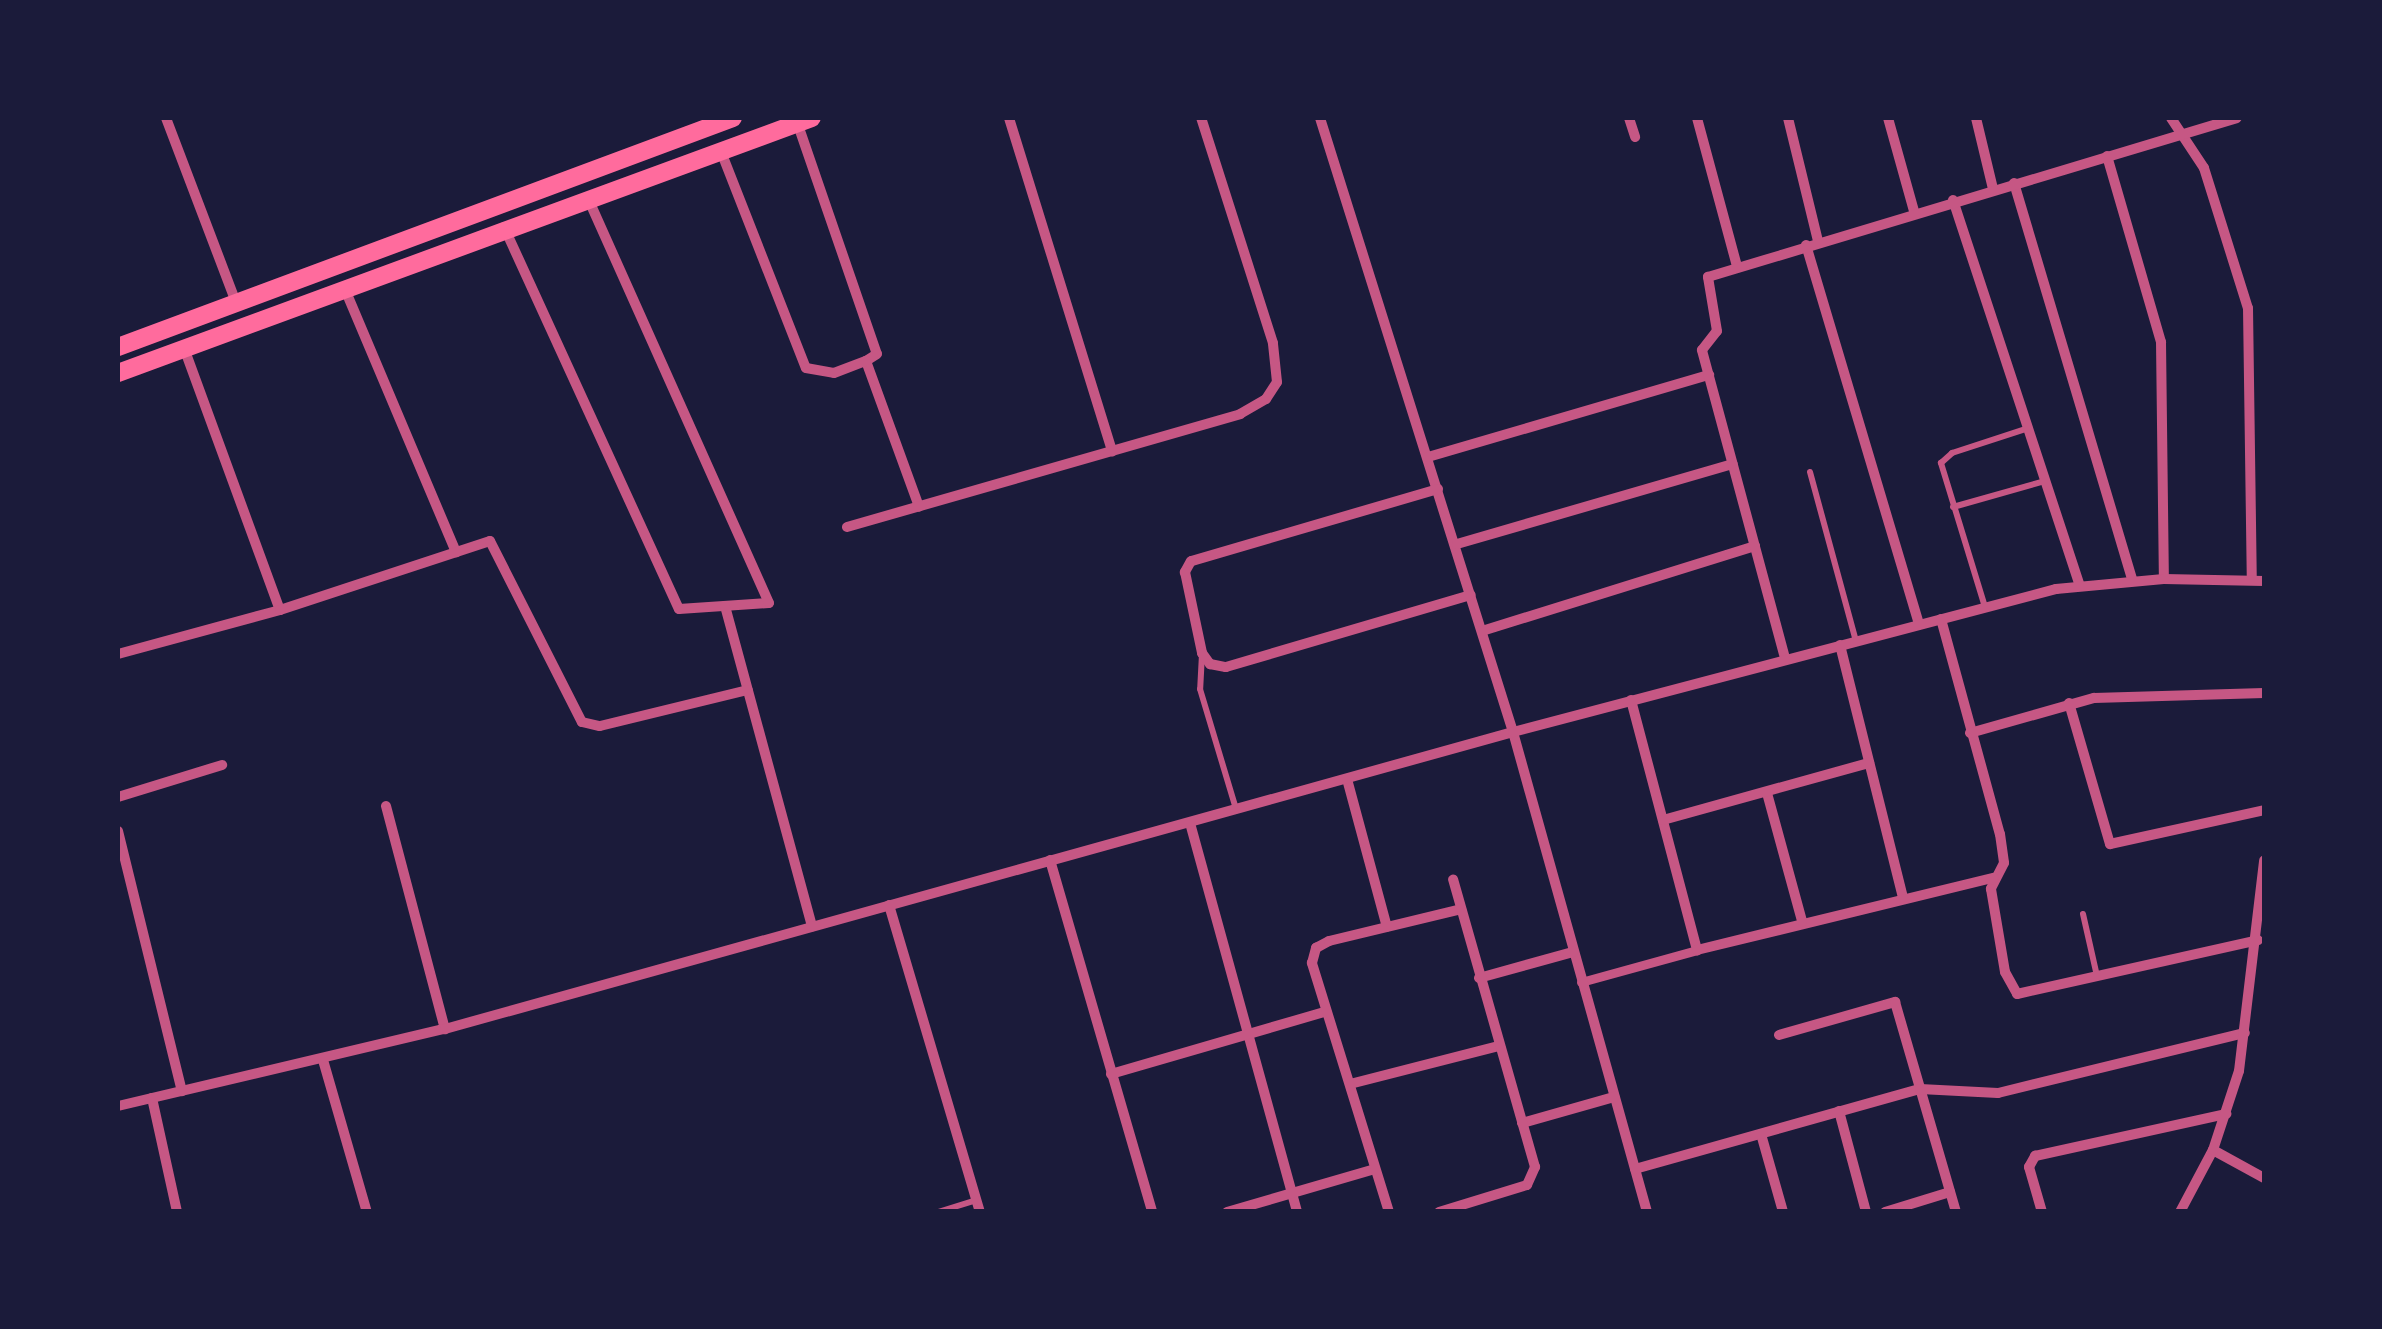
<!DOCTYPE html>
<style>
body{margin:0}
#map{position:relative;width:2382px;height:1329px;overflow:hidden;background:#1b1b3a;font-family:Ubuntu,sans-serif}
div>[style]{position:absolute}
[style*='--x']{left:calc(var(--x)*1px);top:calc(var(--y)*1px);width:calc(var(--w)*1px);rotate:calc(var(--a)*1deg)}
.service>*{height:6px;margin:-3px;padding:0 3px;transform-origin:3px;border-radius:3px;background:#c65784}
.pedestrian>*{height:9px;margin:-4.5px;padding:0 4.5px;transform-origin:4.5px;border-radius:4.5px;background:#c65784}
.minor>*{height:10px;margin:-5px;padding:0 5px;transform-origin:5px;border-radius:5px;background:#c65784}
.secondary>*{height:18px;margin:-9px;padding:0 9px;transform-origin:9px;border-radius:9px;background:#ff6b9d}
span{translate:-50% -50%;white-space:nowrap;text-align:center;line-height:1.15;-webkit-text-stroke:8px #1b1b3a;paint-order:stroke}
.frame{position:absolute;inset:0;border:120px solid #1b1b3a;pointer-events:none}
</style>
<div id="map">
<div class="service">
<div style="--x:1810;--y:472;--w:175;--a:74.8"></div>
<div style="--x:1953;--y:507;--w:96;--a:-15.8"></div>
<div style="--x:1985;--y:607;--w:151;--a:-107"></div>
<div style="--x:1941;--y:463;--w:15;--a:-42"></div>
<div style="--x:1952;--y:453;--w:81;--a:-18"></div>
<div style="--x:1202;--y:654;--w:35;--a:93"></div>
<div style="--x:1200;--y:689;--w:125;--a:73.3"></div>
<div style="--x:2083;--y:914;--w:64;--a:77.3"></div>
<div style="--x:938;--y:1212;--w:41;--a:-17.1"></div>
</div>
<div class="pedestrian">
<div style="--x:1581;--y:982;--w:120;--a:-15.4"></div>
</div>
<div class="minor">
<div style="--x:166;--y:118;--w:197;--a:69.2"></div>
<div style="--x:1009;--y:118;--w:349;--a:72.8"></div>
<div style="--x:1320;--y:118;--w:644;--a:72.55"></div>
<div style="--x:1513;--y:732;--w:498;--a:74.4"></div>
<div style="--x:1629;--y:118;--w:20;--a:72"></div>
<div style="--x:1697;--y:118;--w:153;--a:74.9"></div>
<div style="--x:1788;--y:118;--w:127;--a:76.3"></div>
<div style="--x:1888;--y:118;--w:97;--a:74.4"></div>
<div style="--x:1976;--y:118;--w:73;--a:76.5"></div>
<div style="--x:2171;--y:118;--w:60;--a:56.6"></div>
<div style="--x:2204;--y:168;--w:147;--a:72.6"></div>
<div style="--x:2248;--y:308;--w:272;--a:89.2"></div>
<div style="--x:797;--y:122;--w:245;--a:71"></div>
<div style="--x:877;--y:354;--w:13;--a:148"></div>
<div style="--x:866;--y:361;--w:155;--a:70"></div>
<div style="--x:720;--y:149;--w:235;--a:68.6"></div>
<div style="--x:806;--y:368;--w:28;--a:10"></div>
<div style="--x:834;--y:373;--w:34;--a:-21"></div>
<div style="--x:2107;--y:156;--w:194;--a:73.8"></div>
<div style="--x:2161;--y:342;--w:237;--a:89.3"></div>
<div style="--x:2014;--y:183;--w:414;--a:73.4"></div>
<div style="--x:1953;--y:200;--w:404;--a:71.8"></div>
<div style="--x:504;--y:227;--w:420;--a:65.4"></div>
<div style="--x:679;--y:609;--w:90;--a:-3.8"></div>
<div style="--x:769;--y:603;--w:443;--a:-114.1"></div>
<div style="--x:1806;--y:245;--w:396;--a:73.4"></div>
<div style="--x:344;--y:287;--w:288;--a:67.1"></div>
<div style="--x:184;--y:348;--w:279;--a:69.9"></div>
<div style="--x:1428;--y:457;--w:293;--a:-16.3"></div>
<div style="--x:1438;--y:489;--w:257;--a:163.7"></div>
<div style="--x:1191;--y:561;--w:13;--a:119"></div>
<div style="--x:1185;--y:572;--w:83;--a:78.1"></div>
<div style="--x:1202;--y:653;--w:14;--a:54"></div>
<div style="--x:1210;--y:664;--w:16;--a:11"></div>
<div style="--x:1226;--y:667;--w:255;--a:-16.4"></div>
<div style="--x:847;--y:527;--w:409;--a:-16"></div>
<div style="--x:1240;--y:414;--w:30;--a:-30"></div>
<div style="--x:1266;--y:399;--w:20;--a:-57"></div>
<div style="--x:1277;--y:382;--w:39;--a:-96"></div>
<div style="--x:1273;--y:343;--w:236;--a:-107.7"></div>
<div style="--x:1457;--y:544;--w:287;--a:-16.2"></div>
<div style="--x:725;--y:606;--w:332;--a:74.8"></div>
<div style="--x:1941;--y:619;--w:223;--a:74.7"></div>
<div style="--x:2000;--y:834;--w:29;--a:82"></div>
<div style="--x:2004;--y:863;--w:29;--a:117"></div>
<div style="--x:1991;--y:889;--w:84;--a:80.4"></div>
<div style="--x:2005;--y:972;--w:25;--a:61"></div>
<div style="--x:2017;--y:994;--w:247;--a:-12.6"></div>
<div style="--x:1482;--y:631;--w:286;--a:-17.3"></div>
<div style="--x:1840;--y:645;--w:260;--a:76"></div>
<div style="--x:118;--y:654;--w:168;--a:-15.2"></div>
<div style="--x:280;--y:610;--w:221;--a:-18.2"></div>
<div style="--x:490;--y:541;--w:203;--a:63.1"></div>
<div style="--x:582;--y:722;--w:18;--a:13"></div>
<div style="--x:600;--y:726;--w:152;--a:-13.7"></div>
<div style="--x:1785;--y:658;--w:319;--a:-105.1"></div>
<div style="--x:1702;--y:350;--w:24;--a:-52"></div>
<div style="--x:1717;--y:331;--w:55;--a:-99.5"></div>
<div style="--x:1708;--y:277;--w:552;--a:-16.73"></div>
<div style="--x:1631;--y:700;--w:259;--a:75.2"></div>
<div style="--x:1697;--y:950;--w:305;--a:-13.7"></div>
<div style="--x:2069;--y:703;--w:147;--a:73.8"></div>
<div style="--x:2110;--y:844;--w:158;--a:-12.4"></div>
<div style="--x:1970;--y:733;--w:129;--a:-15.8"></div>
<div style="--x:2094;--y:698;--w:170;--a:-1.7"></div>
<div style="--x:1347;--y:779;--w:153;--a:74.9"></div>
<div style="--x:1767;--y:793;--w:133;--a:74.7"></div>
<div style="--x:118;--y:797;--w:109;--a:-17.1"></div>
<div style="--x:386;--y:806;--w:231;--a:75.2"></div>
<div style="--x:1663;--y:820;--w:214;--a:-15.5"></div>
<div style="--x:1190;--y:823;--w:403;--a:74.6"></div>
<div style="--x:118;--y:831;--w:268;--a:76.2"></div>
<div style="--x:1050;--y:860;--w:366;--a:73.8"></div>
<div style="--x:889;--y:905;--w:320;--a:73.5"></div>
<div style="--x:1479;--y:978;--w:98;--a:-15.5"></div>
<div style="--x:1779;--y:1035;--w:121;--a:-15.9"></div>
<div style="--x:1895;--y:1002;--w:219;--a:73.8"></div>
<div style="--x:323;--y:1060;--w:158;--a:73.9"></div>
<div style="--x:1111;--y:1074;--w:222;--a:-16.2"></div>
<div style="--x:1350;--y:1084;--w:154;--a:-14.3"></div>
<div style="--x:152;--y:1098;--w:117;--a:77.6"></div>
<div style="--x:118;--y:1106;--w:336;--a:-13.3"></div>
<div style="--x:445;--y:1029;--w:1109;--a:-15.54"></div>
<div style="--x:1513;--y:732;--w:562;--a:-14.75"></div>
<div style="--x:2056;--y:589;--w:108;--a:-5.3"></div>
<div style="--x:2164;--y:579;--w:100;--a:1.1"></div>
<div style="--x:1839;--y:1111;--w:105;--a:75"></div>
<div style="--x:1522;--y:1123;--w:96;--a:-15.8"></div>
<div style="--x:1761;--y:1134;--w:81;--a:74.2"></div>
<div style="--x:2213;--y:1150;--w:58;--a:28.8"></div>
<div style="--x:1635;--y:1169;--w:296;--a:-15.7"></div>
<div style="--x:1920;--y:1089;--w:78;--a:2.9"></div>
<div style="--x:1998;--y:1093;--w:254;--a:-13.7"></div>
<div style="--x:1227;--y:1212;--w:154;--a:-16.2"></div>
<div style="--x:1389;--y:1212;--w:261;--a:-107.2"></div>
<div style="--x:1312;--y:963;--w:16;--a:-75"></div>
<div style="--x:1316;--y:948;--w:15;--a:-28"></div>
<div style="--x:1329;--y:941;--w:136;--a:-13.6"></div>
<div style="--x:1439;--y:1212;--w:92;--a:-17.1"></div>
<div style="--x:1527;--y:1185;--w:20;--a:-66"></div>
<div style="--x:1535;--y:1167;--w:299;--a:-105.9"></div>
<div style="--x:1885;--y:1212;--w:68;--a:-17.1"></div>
<div style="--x:2042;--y:1212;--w:47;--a:-106.1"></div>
<div style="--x:2029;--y:1167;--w:13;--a:-61"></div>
<div style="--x:2035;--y:1156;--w:196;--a:-12.4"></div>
<div style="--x:2180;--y:1212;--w:70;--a:-62"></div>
<div style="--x:2213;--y:1150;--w:83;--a:-71.8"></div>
<div style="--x:2239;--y:1071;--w:212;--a:-83.2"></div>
</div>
<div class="secondary">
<div style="--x:118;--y:347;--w:656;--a:-20.42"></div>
<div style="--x:118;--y:373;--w:739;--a:-20.18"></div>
</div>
<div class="frame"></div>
</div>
